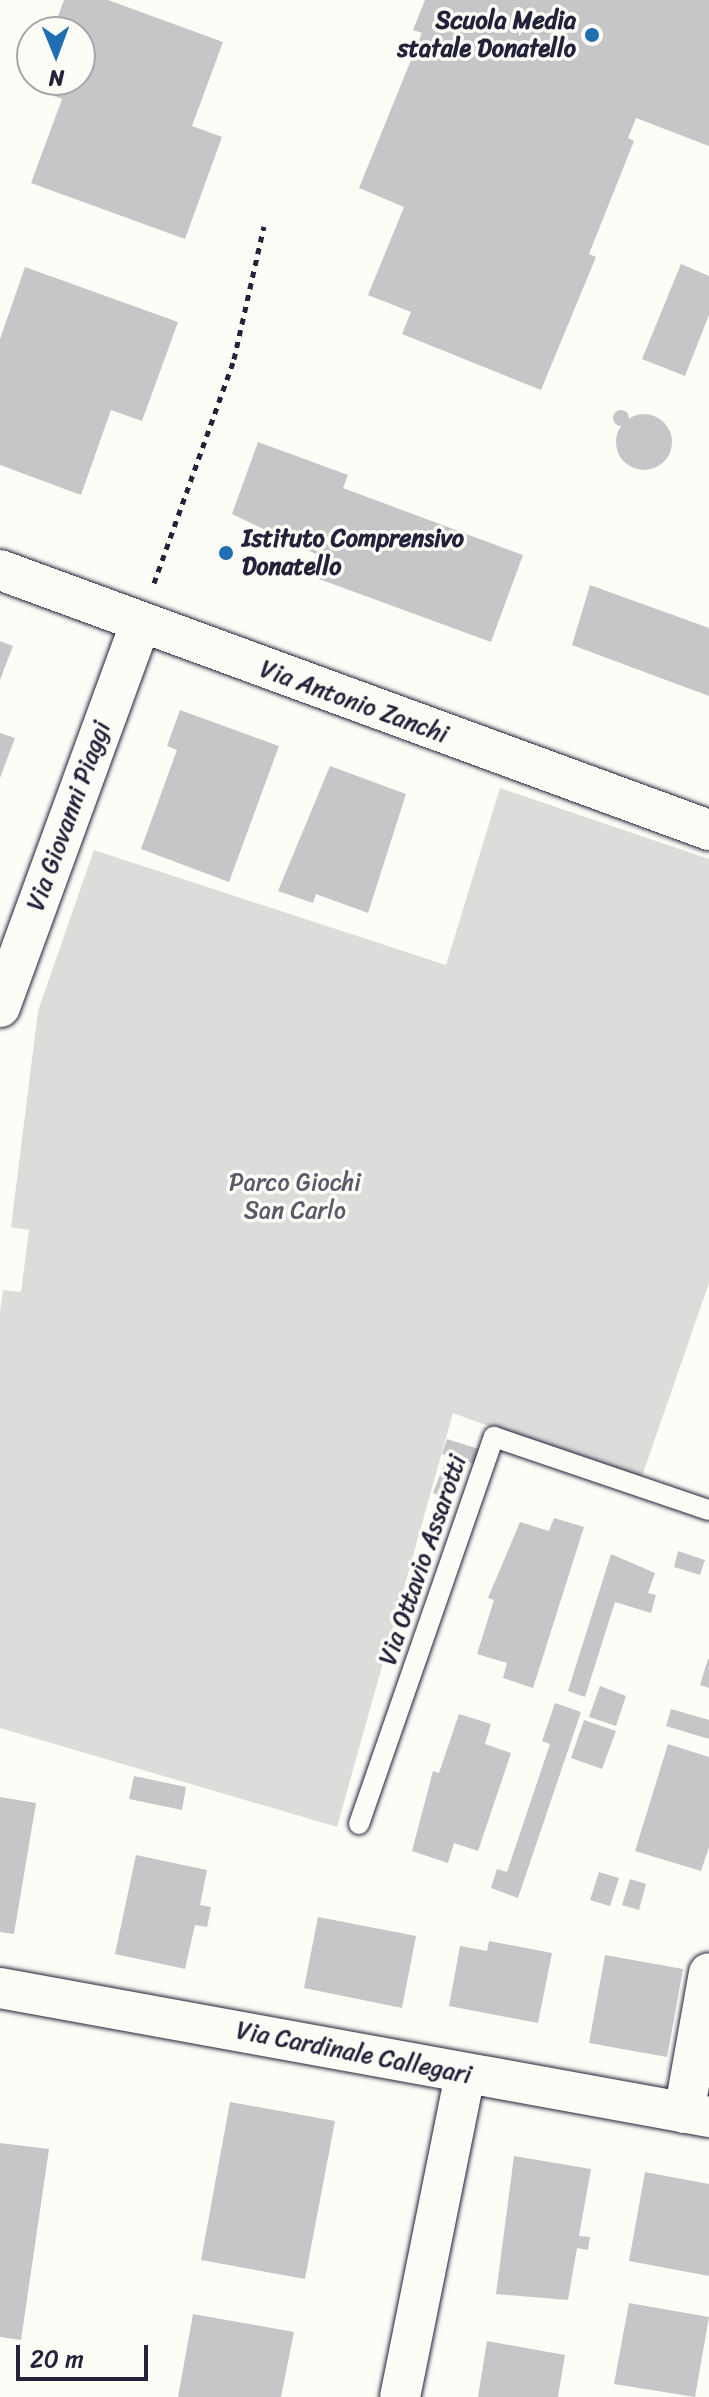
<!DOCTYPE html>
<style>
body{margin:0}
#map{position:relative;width:709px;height:2397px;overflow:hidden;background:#fdfcf7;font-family:Sriracha,sans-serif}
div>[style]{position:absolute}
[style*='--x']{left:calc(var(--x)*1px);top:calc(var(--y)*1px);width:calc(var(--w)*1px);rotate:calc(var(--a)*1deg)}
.green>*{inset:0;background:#dddcdb}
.building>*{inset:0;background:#c6c6c8}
.round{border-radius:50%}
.path>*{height:5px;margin-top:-2.5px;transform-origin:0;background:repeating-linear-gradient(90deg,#22223b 0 6px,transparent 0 12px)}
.roads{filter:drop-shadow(0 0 2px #22223b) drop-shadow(0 0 2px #22223b)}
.lane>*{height:20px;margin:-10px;padding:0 10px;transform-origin:10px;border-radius:10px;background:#fdfcf7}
.street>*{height:40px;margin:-20px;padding:0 20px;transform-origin:20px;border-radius:20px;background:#fdfcf7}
.dots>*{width:22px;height:22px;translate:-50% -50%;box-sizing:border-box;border:4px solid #fdfcf7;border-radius:50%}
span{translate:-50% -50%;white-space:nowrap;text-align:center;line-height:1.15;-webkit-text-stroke:7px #fdfcf7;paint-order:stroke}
.poi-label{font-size:24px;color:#22223b;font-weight:700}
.right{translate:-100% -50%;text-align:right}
.left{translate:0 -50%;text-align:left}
.street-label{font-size:24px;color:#22223b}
.park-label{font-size:24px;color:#5a5a6b}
.north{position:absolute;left:16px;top:16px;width:80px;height:80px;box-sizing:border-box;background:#fdfcf7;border:2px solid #a5a5ac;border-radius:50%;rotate:179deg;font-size:22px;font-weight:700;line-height:32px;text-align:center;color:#22223b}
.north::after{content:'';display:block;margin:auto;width:28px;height:36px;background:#1f6fb2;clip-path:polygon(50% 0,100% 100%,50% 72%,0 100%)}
.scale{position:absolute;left:16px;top:2345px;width:132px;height:36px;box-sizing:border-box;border:4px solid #22223b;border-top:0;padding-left:10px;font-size:24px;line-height:28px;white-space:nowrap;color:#22223b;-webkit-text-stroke:6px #fdfcf7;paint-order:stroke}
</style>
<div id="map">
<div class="green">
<div style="clip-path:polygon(500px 788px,709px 859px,709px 1283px,640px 1482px,453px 1413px,337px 1827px,0 1728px,0 1312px,3px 1290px,21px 1292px,29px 1230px,11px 1227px,38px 1011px,94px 850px,446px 965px)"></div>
</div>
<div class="building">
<div style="clip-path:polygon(64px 0,108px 0,223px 42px,192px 126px,222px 137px,185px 239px,31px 183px,62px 99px,32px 88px,35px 80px,80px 80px,80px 32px,52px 32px)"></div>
<div style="clip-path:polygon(425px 0,709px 0,709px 146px,636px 118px,628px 138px,634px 141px,589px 254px,596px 257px,541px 390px,402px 334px,411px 312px,368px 295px,404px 207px,359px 188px,422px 33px,413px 30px)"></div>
<div style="clip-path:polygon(681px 264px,709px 276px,709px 315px,685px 376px,642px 359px)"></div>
<div style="clip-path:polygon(25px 267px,178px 322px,142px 421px,111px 410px,81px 495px,0 465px,0 339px)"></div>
<div class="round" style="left:613px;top:410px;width:16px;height:16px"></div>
<div class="round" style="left:616px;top:414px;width:56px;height:56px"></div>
<div style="clip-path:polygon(258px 442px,348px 475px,343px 488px,523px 555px,491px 642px,308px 575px,316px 554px,232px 514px)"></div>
<div style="clip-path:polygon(590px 585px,709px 628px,709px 696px,572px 645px)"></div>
<div style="clip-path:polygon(0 641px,13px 646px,0 680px)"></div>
<div style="clip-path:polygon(180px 710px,279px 746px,229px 882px,141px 849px,177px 750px,167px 746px)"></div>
<div style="clip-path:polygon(0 733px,15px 738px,0 778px)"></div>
<div style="clip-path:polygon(330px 766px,406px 794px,368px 913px,316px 894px,313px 903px,278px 891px)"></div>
<div style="clip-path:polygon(447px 1439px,485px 1451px,480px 1466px,442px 1454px)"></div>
<div style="clip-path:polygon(443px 1467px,455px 1471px,446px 1498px,433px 1493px)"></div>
<div style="clip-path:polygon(554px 1518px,584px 1527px,533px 1688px,503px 1678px,507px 1663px,477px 1654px,494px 1600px,488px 1598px,520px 1522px,549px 1531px)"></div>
<div style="clip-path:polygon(678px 1551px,705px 1560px,700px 1575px,674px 1567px)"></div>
<div style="clip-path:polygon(611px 1554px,655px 1573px,648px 1593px,656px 1595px,651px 1613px,615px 1602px,585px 1697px,568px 1691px)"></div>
<div style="clip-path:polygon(708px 1659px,709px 1659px,709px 1688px,700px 1685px)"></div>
<div style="clip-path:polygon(600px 1686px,626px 1696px,616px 1726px,589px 1717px)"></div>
<div style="clip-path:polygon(555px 1703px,581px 1712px,518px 1898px,491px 1888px,497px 1869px,507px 1872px,550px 1744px,542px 1741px)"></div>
<div style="clip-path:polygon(671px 1709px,709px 1720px,709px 1739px,666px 1726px)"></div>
<div style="clip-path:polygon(459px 1714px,491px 1724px,485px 1744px,511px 1753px,478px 1851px,454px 1843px,448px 1863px,412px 1851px,433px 1771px,439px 1773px)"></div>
<div style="clip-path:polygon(584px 1720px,616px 1731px,602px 1769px,571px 1758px)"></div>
<div style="clip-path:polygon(668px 1744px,709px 1757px,709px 1847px,701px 1871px,635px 1851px)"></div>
<div style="clip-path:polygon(134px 1776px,186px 1787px,182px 1810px,129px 1799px)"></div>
<div style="clip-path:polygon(0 1797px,36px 1803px,14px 1934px,0 1932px)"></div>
<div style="clip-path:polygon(136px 1855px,207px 1870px,200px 1905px,211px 1907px,207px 1927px,195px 1925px,185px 1969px,115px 1954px)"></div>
<div style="clip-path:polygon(599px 1872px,619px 1878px,610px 1906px,590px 1900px)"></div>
<div style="clip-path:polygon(630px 1879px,646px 1884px,639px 1910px,622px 1905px)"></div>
<div style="clip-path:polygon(318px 1917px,416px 1936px,402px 2008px,304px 1988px)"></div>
<div style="clip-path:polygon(489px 1941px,552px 1953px,538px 2023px,449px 2006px,460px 1946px,487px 1951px)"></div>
<div style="clip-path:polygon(605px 1955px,683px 1969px,667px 2057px,589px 2043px)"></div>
<div style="clip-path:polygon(230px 2102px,335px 2121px,305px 2279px,201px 2260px)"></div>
<div style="clip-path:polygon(0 2143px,49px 2149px,21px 2340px,0 2337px)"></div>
<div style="clip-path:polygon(514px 2156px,591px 2169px,579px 2236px,590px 2237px,588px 2250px,577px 2248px,568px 2300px,496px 2294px)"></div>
<div style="clip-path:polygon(645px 2172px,709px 2184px,709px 2276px,629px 2261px)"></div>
<div style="clip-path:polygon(629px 2303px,709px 2317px,695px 2397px,614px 2384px)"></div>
<div style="clip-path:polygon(193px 2314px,294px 2332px,281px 2397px,178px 2397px)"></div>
<div style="clip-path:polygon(487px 2341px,565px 2355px,558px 2397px,478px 2397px)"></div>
</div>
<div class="path">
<div style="--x:154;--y:583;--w:238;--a:-70.3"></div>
<div style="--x:234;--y:359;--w:136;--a:-77.3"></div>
</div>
<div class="roads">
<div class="lane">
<div style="--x:359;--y:1824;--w:410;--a:-70.8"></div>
<div style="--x:494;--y:1437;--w:227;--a:18.8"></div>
</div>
<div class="street">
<div style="--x:0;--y:570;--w:755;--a:20.14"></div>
<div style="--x:0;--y:1007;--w:408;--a:-69.9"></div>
<div style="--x:0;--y:1988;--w:721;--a:10.31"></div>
<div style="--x:684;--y:2113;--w:142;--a:-79.9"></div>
<div style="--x:400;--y:2397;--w:329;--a:-78.6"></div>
</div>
</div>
<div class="dots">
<div style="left:592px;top:35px;background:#1f6fb2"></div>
<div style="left:226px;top:553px;background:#1f6fb2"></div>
</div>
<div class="poi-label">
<span class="right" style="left:576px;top:35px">Scuola Media<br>statale Donatello</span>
<span class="left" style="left:242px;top:553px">Istituto Comprensivo<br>Donatello</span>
</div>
<div class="street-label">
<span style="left:354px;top:702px;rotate:20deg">Via Antonio Zanchi</span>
<span style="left:69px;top:816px;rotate:-70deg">Via Giovanni Piaggi</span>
<span style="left:423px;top:1560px;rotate:-71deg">Via Ottavio Assarotti</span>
<span style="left:354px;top:2053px;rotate:11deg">Via Cardinale Callegari</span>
</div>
<div class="park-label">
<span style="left:295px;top:1197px">Parco Giochi<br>San Carlo</span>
</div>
<div class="north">N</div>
<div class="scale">20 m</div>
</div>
